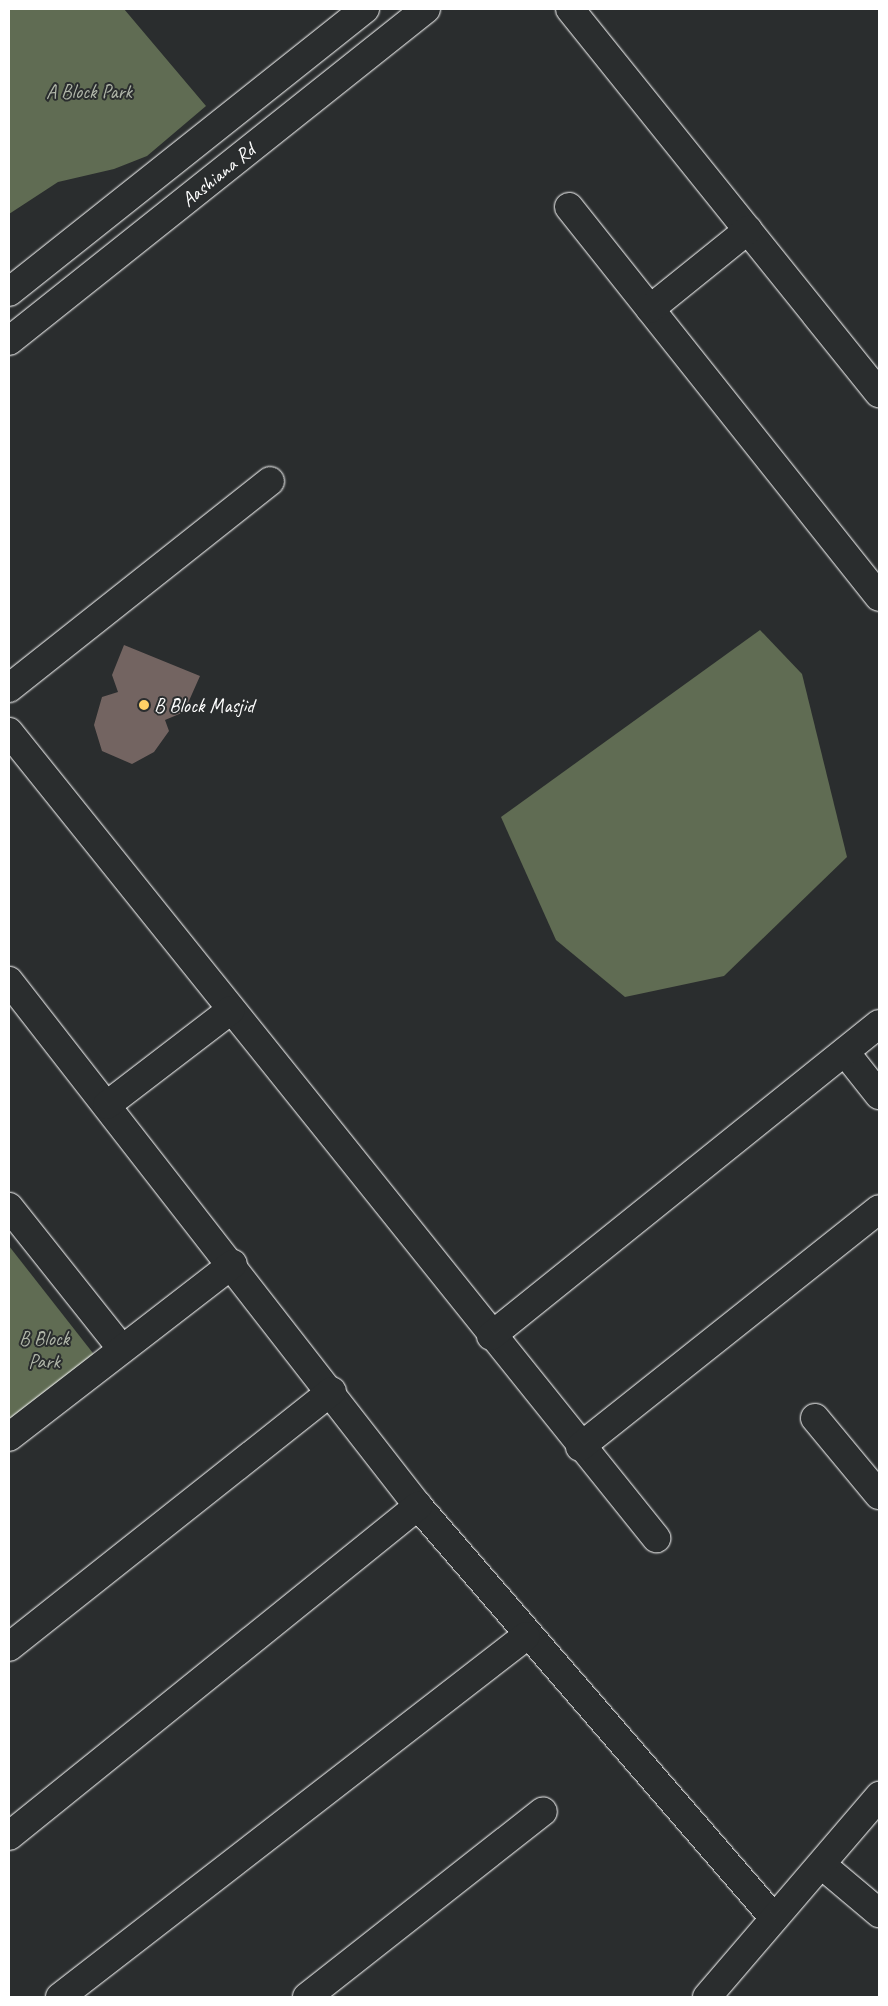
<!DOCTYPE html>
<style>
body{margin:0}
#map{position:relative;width:888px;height:2006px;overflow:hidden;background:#2a2d2e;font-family:Caveat,sans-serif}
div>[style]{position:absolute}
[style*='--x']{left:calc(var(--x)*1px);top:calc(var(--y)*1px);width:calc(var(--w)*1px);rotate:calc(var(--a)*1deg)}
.green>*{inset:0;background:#606c53}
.building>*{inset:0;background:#736461}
.roads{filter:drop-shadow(0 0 1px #fff) drop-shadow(0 0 1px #fff)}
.street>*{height:28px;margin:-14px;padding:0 14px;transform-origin:14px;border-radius:14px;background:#2a2d2e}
.secondary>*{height:28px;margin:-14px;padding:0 14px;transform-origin:14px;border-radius:14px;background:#2a2d2e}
.dots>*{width:14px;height:14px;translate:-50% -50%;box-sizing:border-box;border:2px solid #2a2d2e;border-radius:50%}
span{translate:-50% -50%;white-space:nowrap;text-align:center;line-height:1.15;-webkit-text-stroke:4px #2a2d2e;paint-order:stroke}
.park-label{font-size:20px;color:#b0b6a9}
.street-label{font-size:20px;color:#fff}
.poi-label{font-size:20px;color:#fff}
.left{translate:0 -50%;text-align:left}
.frame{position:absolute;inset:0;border:10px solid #fff;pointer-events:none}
</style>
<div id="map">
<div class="green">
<div style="clip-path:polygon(9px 9px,124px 9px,206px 106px,147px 156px,114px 169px,58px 182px,9px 214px)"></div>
<div style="clip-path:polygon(760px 630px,802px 674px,847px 857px,724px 976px,625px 997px,556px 940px,501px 817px)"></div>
<div style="clip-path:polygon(9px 1246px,96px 1357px,9px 1428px)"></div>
</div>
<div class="building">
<div style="clip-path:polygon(124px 645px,200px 676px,184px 712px,165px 720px,169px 731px,154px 752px,132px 764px,102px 751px,94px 725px,102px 697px,118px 692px,112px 675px)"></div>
</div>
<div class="roads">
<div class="street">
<div style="--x:570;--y:9;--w:493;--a:51.2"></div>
<div style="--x:569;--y:207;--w:498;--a:51.5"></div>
<div style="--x:650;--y:309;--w:126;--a:-38.9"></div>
<div style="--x:9;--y:688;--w:333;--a:-38.4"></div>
<div style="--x:9;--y:732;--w:1034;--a:51.24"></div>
<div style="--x:9;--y:981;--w:666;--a:52.08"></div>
<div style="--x:418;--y:1506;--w:544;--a:49.17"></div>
<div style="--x:845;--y:1052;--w:55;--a:51.7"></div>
<div style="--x:107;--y:1105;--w:156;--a:-37.5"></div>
<div style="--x:9;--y:1207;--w:180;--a:51.5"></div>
<div style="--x:491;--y:1336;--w:498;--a:-38.8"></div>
<div style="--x:815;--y:1418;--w:100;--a:50.3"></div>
<div style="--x:9;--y:1437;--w:283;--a:-37.7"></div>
<div style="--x:580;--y:1447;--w:382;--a:-38.5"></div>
<div style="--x:9;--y:1647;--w:412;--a:-38.4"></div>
<div style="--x:9;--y:1836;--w:526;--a:-38.9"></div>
<div style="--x:822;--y:1865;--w:75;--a:40.1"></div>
<div style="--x:60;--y:1997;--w:589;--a:-37.76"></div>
<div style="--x:307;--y:1997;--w:300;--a:-38.2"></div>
<div style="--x:707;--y:1997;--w:265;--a:-49.4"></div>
</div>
<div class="secondary">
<div style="--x:9;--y:292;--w:455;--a:-38.5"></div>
<div style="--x:9;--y:341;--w:533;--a:-38.53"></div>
</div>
</div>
<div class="dots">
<div style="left:144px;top:705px;background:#ffd166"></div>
</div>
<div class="park-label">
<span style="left:89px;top:91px">A Block Park</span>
<span style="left:44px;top:1350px">B Block<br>Park</span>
</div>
<div class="street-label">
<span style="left:218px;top:175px;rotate:-39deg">Aashiana Rd</span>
</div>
<div class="poi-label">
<span class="left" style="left:154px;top:705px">B Block Masjid</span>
</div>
<div class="frame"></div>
</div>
